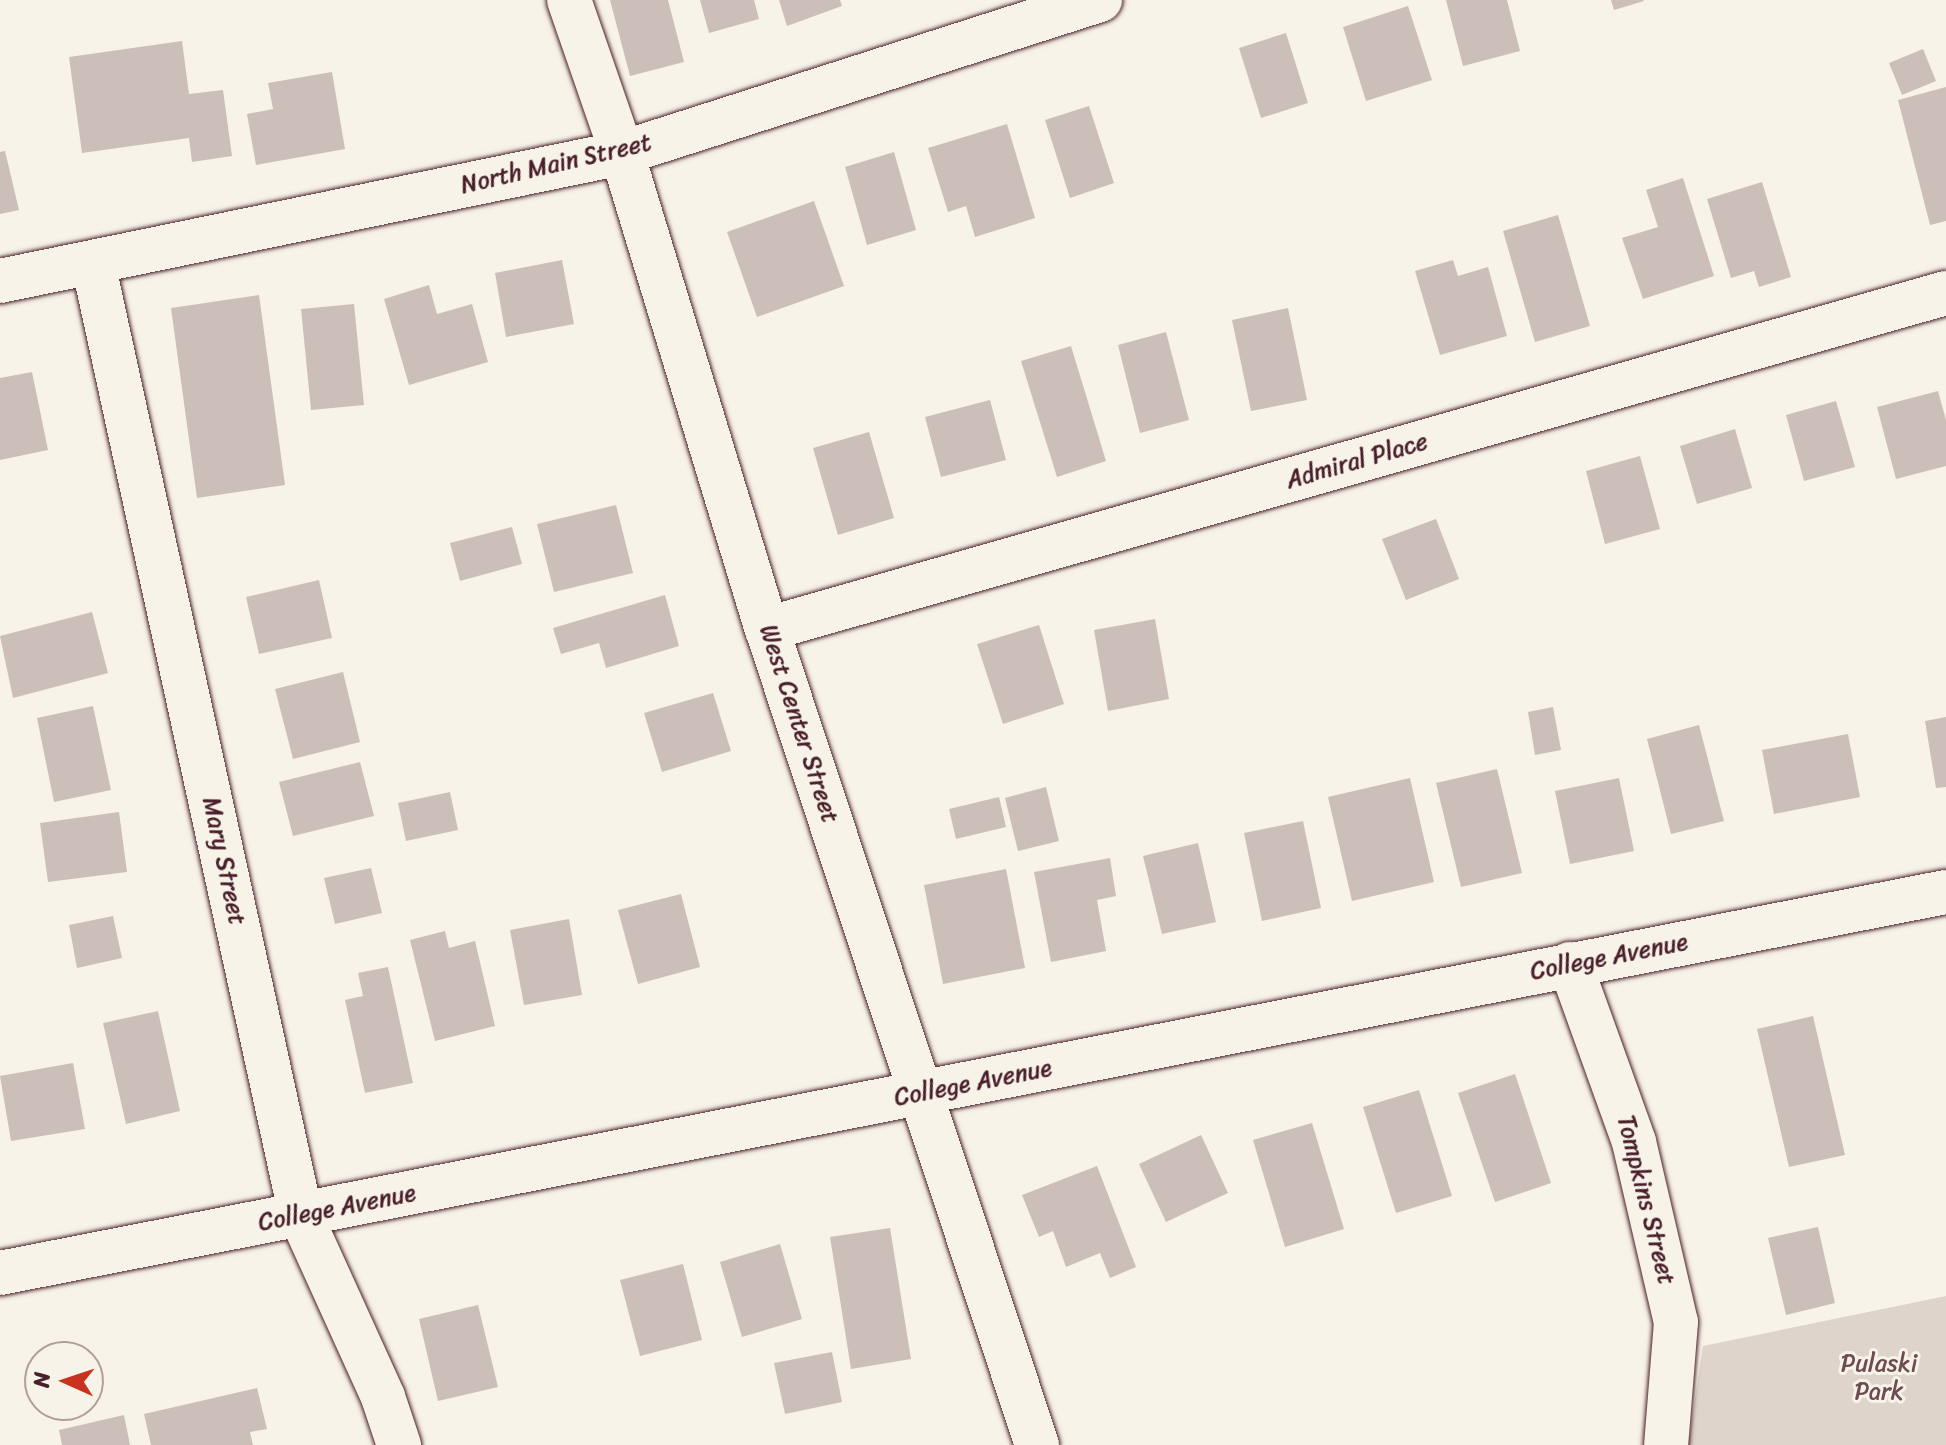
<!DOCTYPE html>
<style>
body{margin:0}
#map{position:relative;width:1946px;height:1445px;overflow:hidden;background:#f7f3e8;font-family:Sriracha,sans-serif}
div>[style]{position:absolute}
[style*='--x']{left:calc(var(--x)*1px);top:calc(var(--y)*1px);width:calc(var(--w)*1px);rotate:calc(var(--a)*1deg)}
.green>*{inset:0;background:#ded4cc}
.building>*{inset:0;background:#ccbfb9}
.roads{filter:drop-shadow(0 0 2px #4a1f2b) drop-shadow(0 0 2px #4a1f2b)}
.street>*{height:44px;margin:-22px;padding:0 22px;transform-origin:22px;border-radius:22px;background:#f7f3e8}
.primary>*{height:44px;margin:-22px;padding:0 22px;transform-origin:22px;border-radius:22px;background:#f7f3e8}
span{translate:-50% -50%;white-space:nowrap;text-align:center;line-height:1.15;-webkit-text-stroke:6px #f7f3e8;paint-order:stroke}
.street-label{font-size:24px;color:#4a1f2b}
.park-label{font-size:24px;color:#6f4c53}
.north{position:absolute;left:24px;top:1341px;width:80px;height:80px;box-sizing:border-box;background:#f7f3e8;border:2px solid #b29e9c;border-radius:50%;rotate:273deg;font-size:22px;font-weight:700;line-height:32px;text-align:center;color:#4a1f2b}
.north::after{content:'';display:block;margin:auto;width:28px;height:36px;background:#c8321e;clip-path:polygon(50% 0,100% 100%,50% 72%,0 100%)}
</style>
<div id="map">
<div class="green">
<div style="clip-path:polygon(1946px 1296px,1946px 1445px,1688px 1445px,1703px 1346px)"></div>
</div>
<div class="building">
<div style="clip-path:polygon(610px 0,668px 0,684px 62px,630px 76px)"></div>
<div style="clip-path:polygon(700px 0,754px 0,759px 19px,709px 33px)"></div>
<div style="clip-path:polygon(779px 0,840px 0,842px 6px,787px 26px)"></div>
<div style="clip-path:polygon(1446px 0,1507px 0,1520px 51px,1463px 66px)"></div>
<div style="clip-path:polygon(1611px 0,1643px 0,1644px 1px,1614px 10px)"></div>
<div style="clip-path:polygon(1408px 6px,1432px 80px,1366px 101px,1343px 27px)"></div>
<div style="clip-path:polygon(1286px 33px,1308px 103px,1261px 118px,1239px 48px)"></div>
<div style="clip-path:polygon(182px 41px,189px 94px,223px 90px,232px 156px,192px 162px,189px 138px,82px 153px,69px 57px)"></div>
<div style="clip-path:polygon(1923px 49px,1936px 81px,1902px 95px,1889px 63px)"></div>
<div style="clip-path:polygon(332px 72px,345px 149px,256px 165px,247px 114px,273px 109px,268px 83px)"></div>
<div style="clip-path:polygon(1946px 87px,1946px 221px,1930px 225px,1898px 100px)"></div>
<div style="clip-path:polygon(1089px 106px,1114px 183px,1070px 198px,1045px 120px)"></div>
<div style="clip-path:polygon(1007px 124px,1035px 218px,975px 237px,966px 206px,948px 212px,928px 148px)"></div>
<div style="clip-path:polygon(5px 151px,19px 210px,0 214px,0 152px)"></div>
<div style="clip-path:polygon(894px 152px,916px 230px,867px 245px,845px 167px)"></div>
<div style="clip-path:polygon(1683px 178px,1714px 276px,1643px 299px,1622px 238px,1658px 227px,1646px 190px)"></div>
<div style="clip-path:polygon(1762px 182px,1791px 277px,1759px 287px,1754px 271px,1731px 278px,1707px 199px)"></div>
<div style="clip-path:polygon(814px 201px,844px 286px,757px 317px,727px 232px)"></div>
<div style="clip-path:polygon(1558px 215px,1590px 326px,1535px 342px,1503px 231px)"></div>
<div style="clip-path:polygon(562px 260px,574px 324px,506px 337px,495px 273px)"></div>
<div style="clip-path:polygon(1453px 260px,1458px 276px,1488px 267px,1507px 336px,1440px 355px,1415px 271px)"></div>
<div style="clip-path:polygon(429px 285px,437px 314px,472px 304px,488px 362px,409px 385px,384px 299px)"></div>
<div style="clip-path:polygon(259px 295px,285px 485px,197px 498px,171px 308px)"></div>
<div style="clip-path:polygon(354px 304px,364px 405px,311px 410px,301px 309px)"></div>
<div style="clip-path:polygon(1288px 308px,1307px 400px,1251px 411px,1232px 320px)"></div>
<div style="clip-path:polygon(1166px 332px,1189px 420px,1140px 433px,1118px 345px)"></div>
<div style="clip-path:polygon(1071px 346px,1106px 461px,1057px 477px,1021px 361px)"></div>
<div style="clip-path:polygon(32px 372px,48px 450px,0 460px,0 378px)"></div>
<div style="clip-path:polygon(1938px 391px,1946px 420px,1946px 466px,1896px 479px,1877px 407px)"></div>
<div style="clip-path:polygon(990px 400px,1006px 460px,941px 477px,925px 417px)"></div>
<div style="clip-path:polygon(1836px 401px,1855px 467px,1804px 481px,1786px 415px)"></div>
<div style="clip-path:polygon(1735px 429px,1752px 488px,1697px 504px,1680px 446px)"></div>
<div style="clip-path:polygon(869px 432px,894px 518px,838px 535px,813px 448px)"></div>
<div style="clip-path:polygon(1640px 456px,1660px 529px,1605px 544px,1586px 471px)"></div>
<div style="clip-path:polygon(616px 505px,633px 573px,554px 592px,537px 524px)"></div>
<div style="clip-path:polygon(1436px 519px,1459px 579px,1406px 600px,1382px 539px)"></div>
<div style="clip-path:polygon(512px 527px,522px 564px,460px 581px,450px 543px)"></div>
<div style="clip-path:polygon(319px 580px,332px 638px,259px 654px,246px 597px)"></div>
<div style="clip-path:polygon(665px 595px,679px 646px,606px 668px,599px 643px,561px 654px,553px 628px)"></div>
<div style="clip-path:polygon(92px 612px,108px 673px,13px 698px,0 636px)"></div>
<div style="clip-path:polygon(1155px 619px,1169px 699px,1108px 711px,1094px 630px)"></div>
<div style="clip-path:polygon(1039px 625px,1064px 704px,1003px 724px,977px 644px)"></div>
<div style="clip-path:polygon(343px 672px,360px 742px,293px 759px,275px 689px)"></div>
<div style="clip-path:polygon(713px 693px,731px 751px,662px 772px,644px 713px)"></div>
<div style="clip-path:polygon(93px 706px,111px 790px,54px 802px,37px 718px)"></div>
<div style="clip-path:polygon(1553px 707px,1561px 750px,1535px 755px,1528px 712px)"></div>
<div style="clip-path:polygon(1946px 717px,1946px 787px,1936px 788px,1925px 721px)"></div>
<div style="clip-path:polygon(1699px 725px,1724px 821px,1671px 834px,1647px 739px)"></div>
<div style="clip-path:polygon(1848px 734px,1860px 797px,1774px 814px,1762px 750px)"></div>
<div style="clip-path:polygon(360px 762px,374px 816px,293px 836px,279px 782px)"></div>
<div style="clip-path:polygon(1497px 769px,1522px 873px,1461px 887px,1436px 783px)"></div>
<div style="clip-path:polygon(1410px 778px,1434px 882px,1352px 901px,1328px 797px)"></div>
<div style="clip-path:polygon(1619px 778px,1634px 851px,1570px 864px,1555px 791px)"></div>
<div style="clip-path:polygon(1046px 787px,1059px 841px,1018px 851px,1005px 798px)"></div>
<div style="clip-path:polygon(450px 792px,458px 830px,406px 841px,398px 803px)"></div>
<div style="clip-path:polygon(999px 797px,1006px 827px,956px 839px,949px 809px)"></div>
<div style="clip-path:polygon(119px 812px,127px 872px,48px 882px,40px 823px)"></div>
<div style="clip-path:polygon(1303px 821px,1321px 908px,1262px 921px,1244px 833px)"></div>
<div style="clip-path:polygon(1198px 843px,1216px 922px,1162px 934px,1143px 856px)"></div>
<div style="clip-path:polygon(1110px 858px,1116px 896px,1097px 900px,1106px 951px,1051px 962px,1034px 872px)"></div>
<div style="clip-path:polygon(371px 868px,382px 913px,335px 924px,324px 878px)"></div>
<div style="clip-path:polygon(1006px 869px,1025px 968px,943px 984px,924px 885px)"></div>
<div style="clip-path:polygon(681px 894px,700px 967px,638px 984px,618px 910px)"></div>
<div style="clip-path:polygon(113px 916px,122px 958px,77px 968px,69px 925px)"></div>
<div style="clip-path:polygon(569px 919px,582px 995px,524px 1005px,510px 930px)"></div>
<div style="clip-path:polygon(445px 931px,449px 948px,475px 941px,495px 1026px,435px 1041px,410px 940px)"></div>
<div style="clip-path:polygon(388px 967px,413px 1083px,365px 1093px,345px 1000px,363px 996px,358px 973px)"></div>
<div style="clip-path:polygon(158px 1011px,180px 1111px,126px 1124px,103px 1023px)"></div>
<div style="clip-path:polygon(1813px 1016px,1845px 1155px,1789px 1167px,1757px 1029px)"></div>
<div style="clip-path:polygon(73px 1063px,85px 1129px,11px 1141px,0 1076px)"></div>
<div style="clip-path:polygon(1515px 1074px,1551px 1183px,1495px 1202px,1458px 1093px)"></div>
<div style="clip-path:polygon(1419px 1090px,1452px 1196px,1396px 1213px,1363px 1107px)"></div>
<div style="clip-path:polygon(1312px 1123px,1344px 1229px,1285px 1247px,1253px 1140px)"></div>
<div style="clip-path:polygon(1201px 1135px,1228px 1193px,1166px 1222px,1139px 1164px)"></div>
<div style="clip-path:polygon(1097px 1166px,1136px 1267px,1110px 1278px,1100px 1253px,1066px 1267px,1053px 1231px,1039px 1237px,1022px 1195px)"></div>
<div style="clip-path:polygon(1818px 1227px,1835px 1303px,1786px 1315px,1768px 1238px)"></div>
<div style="clip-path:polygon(890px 1228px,911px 1359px,851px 1369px,830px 1237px)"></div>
<div style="clip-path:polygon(780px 1244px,802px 1319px,742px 1337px,720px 1262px)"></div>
<div style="clip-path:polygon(683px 1264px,702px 1340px,640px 1356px,620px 1280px)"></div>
<div style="clip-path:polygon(478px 1305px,498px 1387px,438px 1401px,419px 1319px)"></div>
<div style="clip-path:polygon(832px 1352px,842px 1402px,785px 1414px,774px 1363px)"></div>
<div style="clip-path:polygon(257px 1388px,267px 1429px,250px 1432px,253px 1445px,151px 1445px,144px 1414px)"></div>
<div style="clip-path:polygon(124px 1415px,130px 1445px,62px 1445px,59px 1430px)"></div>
</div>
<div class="roads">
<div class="street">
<div style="--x:569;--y:0;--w:162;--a:70.9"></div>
<div style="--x:622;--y:153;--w:498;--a:73.1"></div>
<div style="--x:767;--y:629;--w:860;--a:71.69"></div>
<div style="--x:93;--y:263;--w:975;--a:77.69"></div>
<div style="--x:301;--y:1216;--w:199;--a:65.6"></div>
<div style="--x:383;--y:1397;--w:51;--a:71.6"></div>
<div style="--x:0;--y:281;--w:635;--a:-11.63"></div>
<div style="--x:622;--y:153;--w:502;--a:-17.75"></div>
<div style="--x:767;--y:629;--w:1226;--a:-15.91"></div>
<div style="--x:1570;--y:964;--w:189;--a:70.2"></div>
<div style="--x:1634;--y:1142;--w:185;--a:76.9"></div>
<div style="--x:1676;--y:1322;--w:123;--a:94.6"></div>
</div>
<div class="primary">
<div style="--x:0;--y:1273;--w:1983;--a:-11.08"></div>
</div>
</div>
<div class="street-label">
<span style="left:556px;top:164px;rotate:-13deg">North Main Street</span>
<span style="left:1357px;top:461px;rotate:-16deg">Admiral Place</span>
<span style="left:799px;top:724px;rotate:72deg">West Center Street</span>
<span style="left:224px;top:861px;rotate:78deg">Mary Street</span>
<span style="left:1609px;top:957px;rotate:-11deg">College Avenue</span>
<span style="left:973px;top:1083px;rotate:-11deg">College Avenue</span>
<span style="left:1646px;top:1200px;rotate:76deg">Tompkins Street</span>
<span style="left:337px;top:1208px;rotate:-11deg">College Avenue</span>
</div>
<div class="park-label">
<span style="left:1879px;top:1378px">Pulaski<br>Park</span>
</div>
<div class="north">N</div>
</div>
